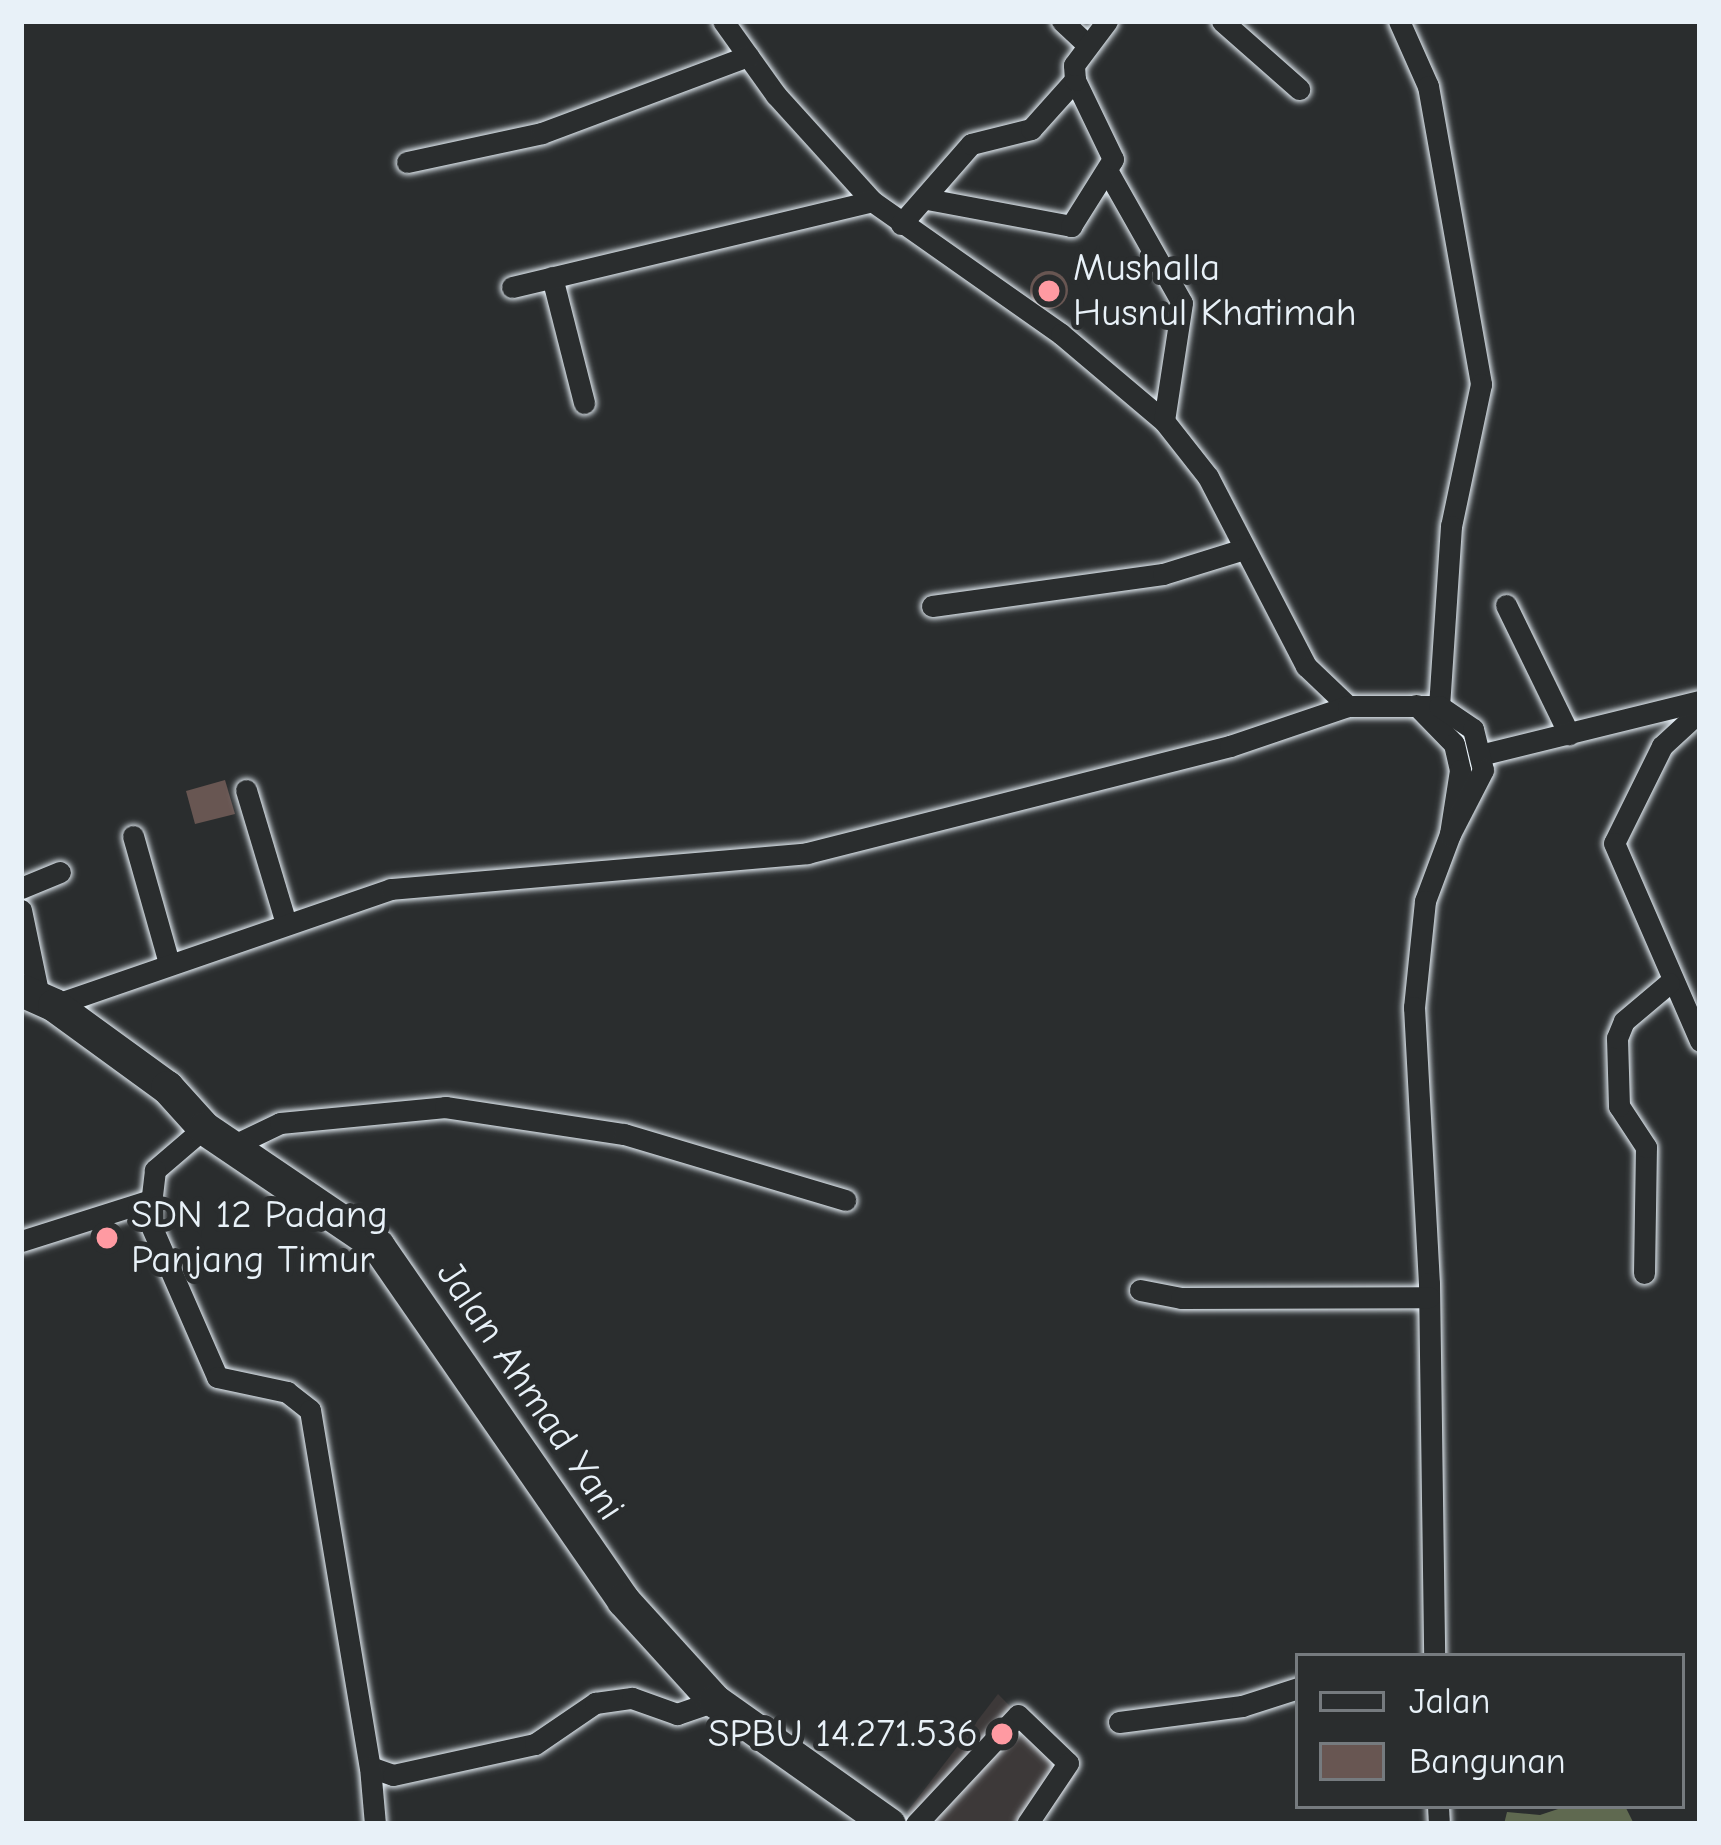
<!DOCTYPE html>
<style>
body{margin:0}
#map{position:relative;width:1721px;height:1845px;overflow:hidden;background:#2a2d2e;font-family:"Comic Neue",sans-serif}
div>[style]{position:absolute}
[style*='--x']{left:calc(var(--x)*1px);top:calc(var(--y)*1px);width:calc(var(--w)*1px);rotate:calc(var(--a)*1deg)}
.built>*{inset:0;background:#3d3939}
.green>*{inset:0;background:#5f6950}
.building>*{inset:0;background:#685652}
.round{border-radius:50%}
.roads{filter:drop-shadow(0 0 3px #e8f1f8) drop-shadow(0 0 3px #e8f1f8)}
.minor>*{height:21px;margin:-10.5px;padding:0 10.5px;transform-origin:10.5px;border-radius:10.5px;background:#2a2d2e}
.highway>*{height:33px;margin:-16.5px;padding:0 16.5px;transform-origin:16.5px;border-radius:16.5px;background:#2a2d2e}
.dots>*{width:33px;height:33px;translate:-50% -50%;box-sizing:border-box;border:6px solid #2a2d2e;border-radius:50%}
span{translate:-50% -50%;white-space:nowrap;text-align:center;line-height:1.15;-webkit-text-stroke:10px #2a2d2e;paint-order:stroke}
.poi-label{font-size:39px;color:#e8f1f8}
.left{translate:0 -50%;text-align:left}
.right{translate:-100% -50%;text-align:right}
.street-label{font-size:39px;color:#e8f1f8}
.frame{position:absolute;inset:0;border:24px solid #e8f1f8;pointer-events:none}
.legend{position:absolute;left:1295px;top:1653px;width:390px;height:156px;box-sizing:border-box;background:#2a2d2e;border:3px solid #767b7f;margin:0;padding:15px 21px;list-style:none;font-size:36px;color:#e8f1f8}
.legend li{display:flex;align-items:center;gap:24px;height:60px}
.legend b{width:60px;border:3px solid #767b7f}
</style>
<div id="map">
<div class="built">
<div style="clip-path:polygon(998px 1694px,1077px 1774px,1041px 1824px,923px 1824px,907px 1812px)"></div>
</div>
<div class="green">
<div style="clip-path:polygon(1567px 1806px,1625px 1806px,1634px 1824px,1504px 1824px,1507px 1812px,1540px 1815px)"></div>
</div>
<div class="building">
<div class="round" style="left:1030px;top:271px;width:38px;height:38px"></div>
<div style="clip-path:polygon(225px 780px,235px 814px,195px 824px,186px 791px)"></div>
</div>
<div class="roads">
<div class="minor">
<div style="--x:723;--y:21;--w:91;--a:54.4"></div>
<div style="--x:776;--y:95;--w:143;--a:47.8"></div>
<div style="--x:872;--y:201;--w:231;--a:35.1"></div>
<div style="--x:1061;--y:334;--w:135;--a:40.2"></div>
<div style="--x:1164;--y:421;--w:71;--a:51.8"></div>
<div style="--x:1208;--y:477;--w:213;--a:62.6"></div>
<div style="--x:1306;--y:666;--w:58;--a:43.6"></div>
<div style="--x:1062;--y:21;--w:34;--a:43"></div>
<div style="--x:1222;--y:21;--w:103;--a:41.4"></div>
<div style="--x:1399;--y:21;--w:71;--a:66"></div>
<div style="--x:1428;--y:86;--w:303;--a:79.9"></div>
<div style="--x:1481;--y:384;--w:145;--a:101.9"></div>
<div style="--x:1451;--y:526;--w:180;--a:93.8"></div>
<div style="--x:407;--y:162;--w:138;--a:-12.1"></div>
<div style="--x:542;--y:133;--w:220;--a:-20.5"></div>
<div style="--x:1108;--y:172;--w:150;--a:60.5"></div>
<div style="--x:1182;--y:303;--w:119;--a:98.7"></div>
<div style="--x:927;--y:199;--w:147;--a:10.6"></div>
<div style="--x:1071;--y:226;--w:79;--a:-57.9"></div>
<div style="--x:1113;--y:159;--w:88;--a:-115.7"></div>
<div style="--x:901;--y:224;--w:106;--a:-48.8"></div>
<div style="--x:971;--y:144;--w:62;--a:-14"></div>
<div style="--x:1031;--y:129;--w:66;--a:-48.1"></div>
<div style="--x:1075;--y:80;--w:15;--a:-94"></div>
<div style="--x:1074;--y:65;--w:55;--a:-53.1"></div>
<div style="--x:552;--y:277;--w:130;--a:75.7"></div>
<div style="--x:512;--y:287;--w:370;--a:-13.4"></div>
<div style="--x:1506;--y:605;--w:144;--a:64"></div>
<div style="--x:932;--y:606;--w:233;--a:-7.9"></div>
<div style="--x:1163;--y:574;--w:85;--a:-17.2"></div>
<div style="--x:1416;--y:705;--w:54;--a:45.7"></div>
<div style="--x:1454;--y:744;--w:27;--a:77"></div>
<div style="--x:1460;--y:770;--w:65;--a:98.9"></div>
<div style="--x:1450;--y:834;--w:72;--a:110.5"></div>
<div style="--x:1425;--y:901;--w:107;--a:95.9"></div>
<div style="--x:1414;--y:1007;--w:276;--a:86.9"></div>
<div style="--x:1429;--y:1283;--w:373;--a:89.2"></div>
<div style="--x:1700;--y:711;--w:52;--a:137.4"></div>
<div style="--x:1662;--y:746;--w:108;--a:116.3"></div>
<div style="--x:1614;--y:843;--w:216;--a:66.5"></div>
<div style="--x:1484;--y:754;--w:222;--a:-13.8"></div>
<div style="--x:246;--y:790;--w:139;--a:73.3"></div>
<div style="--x:133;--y:836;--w:129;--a:74.2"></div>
<div style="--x:21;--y:888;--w:42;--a:-22.3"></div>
<div style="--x:21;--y:910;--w:88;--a:78.2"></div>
<div style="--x:54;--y:1005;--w:356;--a:-19"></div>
<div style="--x:391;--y:889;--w:418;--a:-4.9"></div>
<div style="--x:807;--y:853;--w:436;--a:-14.2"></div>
<div style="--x:1230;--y:746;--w:125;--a:-18.7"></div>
<div style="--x:1348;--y:706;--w:91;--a:0"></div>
<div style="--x:1439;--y:706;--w:41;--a:34.1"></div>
<div style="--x:1473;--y:729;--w:42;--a:76.3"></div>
<div style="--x:1483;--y:770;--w:72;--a:117.3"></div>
<div style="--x:204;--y:1128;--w:65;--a:139.4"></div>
<div style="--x:155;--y:1170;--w:51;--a:96.7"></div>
<div style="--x:149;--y:1221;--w:170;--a:66.4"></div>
<div style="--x:217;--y:1377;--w:72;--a:12.1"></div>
<div style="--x:287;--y:1392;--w:29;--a:38"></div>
<div style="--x:310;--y:1410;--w:362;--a:80.5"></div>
<div style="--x:370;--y:1767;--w:24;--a:19"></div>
<div style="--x:393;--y:1775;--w:145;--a:-12.3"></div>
<div style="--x:535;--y:1744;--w:73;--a:-34.3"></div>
<div style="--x:595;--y:1703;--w:37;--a:-8"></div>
<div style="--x:632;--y:1698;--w:48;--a:19.6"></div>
<div style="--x:677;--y:1714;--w:40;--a:-18.9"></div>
<div style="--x:230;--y:1147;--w:55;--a:-25.6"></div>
<div style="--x:280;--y:1123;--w:166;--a:-5.5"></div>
<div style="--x:445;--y:1107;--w:181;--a:8.6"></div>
<div style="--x:624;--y:1134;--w:231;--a:16.6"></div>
<div style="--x:21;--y:1241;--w:133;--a:-17.5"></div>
<div style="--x:1644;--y:1273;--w:126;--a:-89.1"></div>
<div style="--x:1646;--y:1147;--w:49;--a:-123.4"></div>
<div style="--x:1619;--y:1106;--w:68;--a:-91.7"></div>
<div style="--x:1617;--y:1038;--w:18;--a:-68"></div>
<div style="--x:1624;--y:1021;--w:59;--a:-40.2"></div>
<div style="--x:1140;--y:1290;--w:42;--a:11"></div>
<div style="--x:1181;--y:1298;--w:248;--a:-0.2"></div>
<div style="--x:1119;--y:1722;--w:124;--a:-7.4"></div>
<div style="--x:1242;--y:1706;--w:59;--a:-17.8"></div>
<div style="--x:370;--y:1767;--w:57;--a:85"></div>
<div style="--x:1438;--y:1806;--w:18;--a:87"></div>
<div style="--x:916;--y:1824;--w:149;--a:-46.9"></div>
<div style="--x:1018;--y:1715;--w:69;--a:43.8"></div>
<div style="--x:1068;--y:1763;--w:73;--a:123.9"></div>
</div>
<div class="highway">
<div style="--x:21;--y:990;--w:36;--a:24"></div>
<div style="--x:54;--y:1005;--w:140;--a:36"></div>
<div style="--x:167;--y:1087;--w:55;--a:47.9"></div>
<div style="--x:204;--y:1128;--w:210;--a:34.1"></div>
<div style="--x:378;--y:1246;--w:431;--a:55.3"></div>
<div style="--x:623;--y:1600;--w:137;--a:47.7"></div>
<div style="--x:715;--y:1701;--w:213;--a:35.3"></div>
</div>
</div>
<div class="dots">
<div style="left:1049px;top:291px;background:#ff9aa2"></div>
<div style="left:107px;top:1238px;background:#ff9aa2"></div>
<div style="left:1002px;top:1734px;background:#ff9aa2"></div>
</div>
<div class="poi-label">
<span class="left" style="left:1073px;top:291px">Mushalla<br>Husnul Khatimah</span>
<span class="left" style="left:131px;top:1238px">SDN 12 Padang<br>Panjang Timur</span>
<span class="right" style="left:978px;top:1734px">SPBU 14.271.536</span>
</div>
<div class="street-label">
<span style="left:530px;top:1391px;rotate:56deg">Jalan Ahmad Yani</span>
</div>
<div class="frame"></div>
<ul class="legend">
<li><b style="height:15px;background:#2a2d2e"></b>Jalan</li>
<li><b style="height:33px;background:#685652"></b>Bangunan</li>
</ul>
</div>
